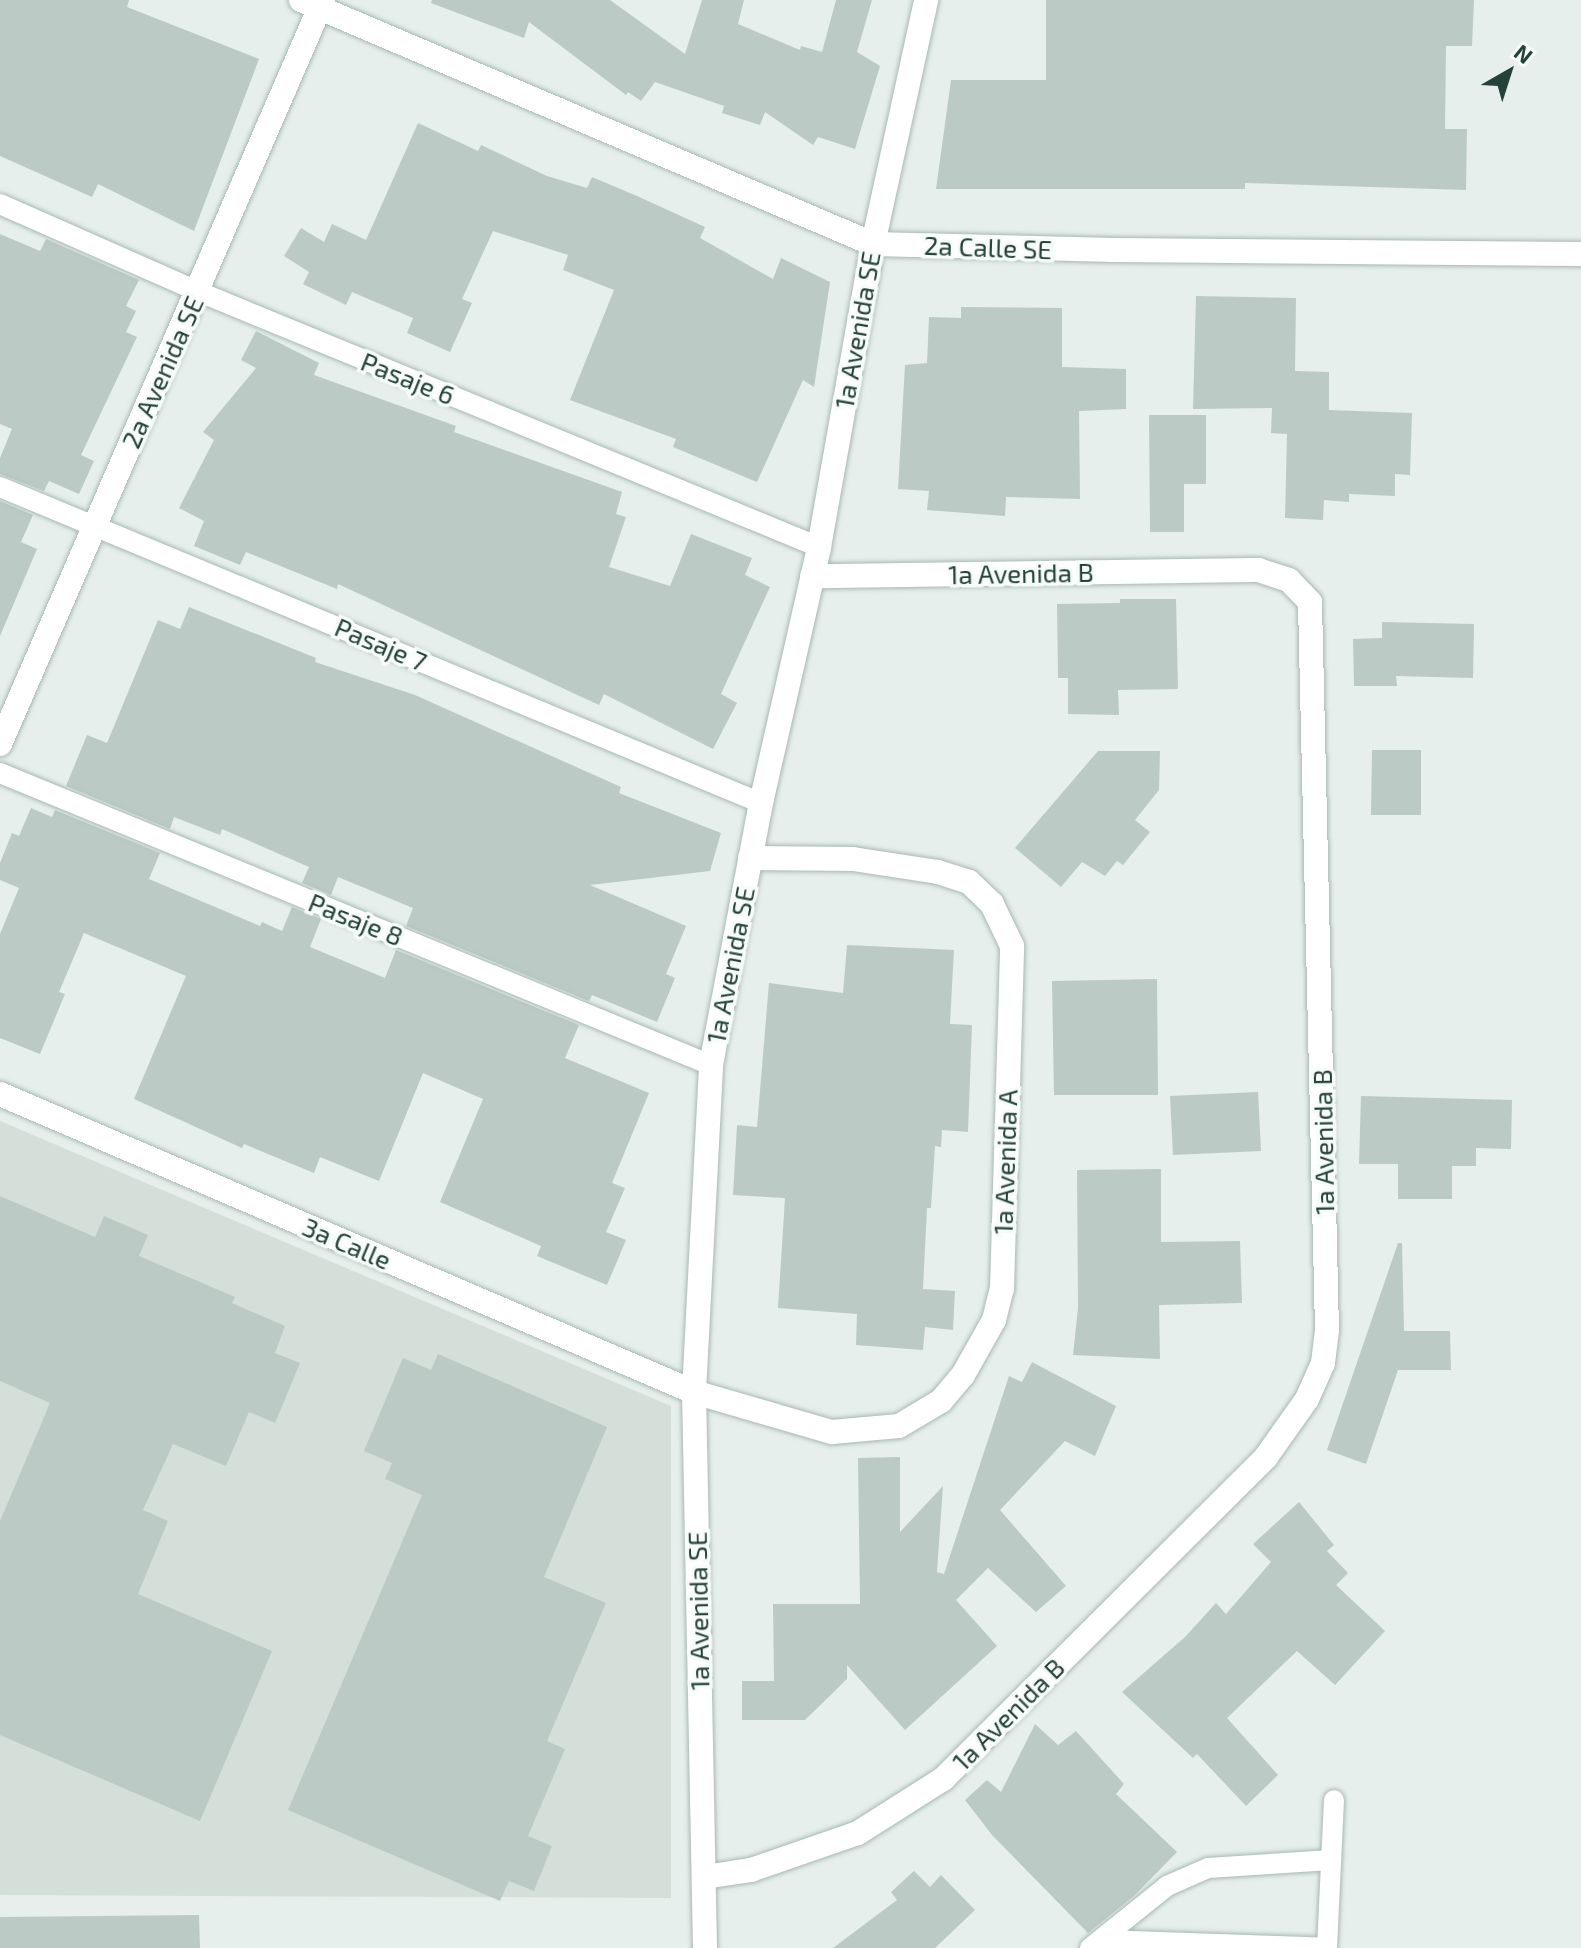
<!DOCTYPE html>
<style>
body{margin:0}
#map{position:relative;width:1581px;height:1948px;overflow:hidden;background:#e6efeb;font-family:"Exo 2",sans-serif}
div>[style]{position:absolute}
[style*='--x']{left:calc(var(--x)*1px);top:calc(var(--y)*1px);width:calc(var(--w)*1px);rotate:calc(var(--a)*1deg)}
.built>*{inset:0;background:#d4dfda}
.building>*{inset:0;background:#bbcac4}
.roads{filter:drop-shadow(0 0 2px #a8b8b2) drop-shadow(0 0 2px #a8b8b2)}
.lane>*{height:20px;margin:-10px;padding:0 10px;transform-origin:10px;border-radius:10px;background:#fff}
.street>*{height:24px;margin:-12px;padding:0 12px;transform-origin:12px;border-radius:12px;background:#fff}
span{translate:-50% -50%;white-space:nowrap;text-align:center;line-height:1.15;-webkit-text-stroke:7px #f7fbf9;paint-order:stroke}
.street-label{font-size:26px;color:#24423a}
.north{position:absolute;left:1469px;top:32px;width:80px;height:80px;-webkit-text-stroke:6px #f7fbf9;paint-order:stroke;rotate:39deg;font-size:22px;font-weight:700;line-height:32px;text-align:center;color:#24423a}
.north::after{content:'';display:block;margin:auto;width:28px;height:36px;background:#24423a;clip-path:polygon(50% 0,100% 100%,50% 72%,0 100%)}
</style>
<div id="map">
<div class="built">
<div style="clip-path:polygon(0 1121px,671px 1406px,671px 1898px,0 1895px)"></div>
</div>
<div class="building">
<div style="clip-path:polygon(0 0,129px 0,127px 7px,259px 59px,194px 231px,98px 184px,92px 197px,0 156px)"></div>
<div style="clip-path:polygon(432px 0,610px 0,685px 54px,702px 0,744px 0,738px 24px,800px 50px,801px 46px,822px 52px,836px 0,872px 0,857px 52px,880px 66px,855px 149px,818px 137px,813px 145px,765px 112px,760px 125px,722px 113px,724px 106px,655px 82px,641px 101px,628px 92px,626px 95px,529px 22px,524px 38px,431px 3px)"></div>
<div style="clip-path:polygon(1046px 0,1474px 0,1472px 46px,1446px 46px,1445px 129px,1467px 129px,1466px 190px,1245px 183px,1245px 189px,936px 189px,951px 80px,1046px 80px)"></div>
<div style="clip-path:polygon(418px 123px,478px 151px,481px 145px,547px 176px,587px 188px,592px 177px,637px 196px,705px 227px,700px 238px,773px 279px,781px 258px,830px 282px,814px 387px,803px 380px,757px 482px,673px 447px,676px 439px,570px 400px,614px 290px,563px 270px,568px 255px,493px 231px,462px 299px,472px 303px,450px 352px,407px 333px,413px 318px,352px 292px,346px 305px,303px 284px,309px 272px,284px 256px,301px 228px,324px 242px,332px 224px,366px 240px)"></div>
<div style="clip-path:polygon(0 234px,40px 251px,46px 239px,139px 280px,126px 306px,136px 311px,126px 332px,137px 337px,81px 455px,94px 461px,79px 494px,49px 481px,44px 491px,0 474px,0 458px,12px 429px,0 424px)"></div>
<div style="clip-path:polygon(1196px 296px,1296px 298px,1295px 371px,1329px 372px,1329px 410px,1412px 413px,1410px 475px,1395px 474px,1395px 496px,1349px 494px,1349px 502px,1324px 500px,1323px 520px,1285px 518px,1287px 434px,1271px 433px,1272px 408px,1193px 409px)"></div>
<div style="clip-path:polygon(961px 307px,1062px 308px,1062px 367px,1126px 369px,1126px 409px,1079px 411px,1080px 499px,1006px 497px,1005px 516px,927px 510px,929px 491px,898px 489px,905px 365px,927px 363px,929px 317px,961px 318px)"></div>
<div style="clip-path:polygon(256px 331px,319px 363px,314px 375px,456px 426px,454px 432px,622px 492px,616px 514px,626px 517px,609px 567px,670px 586px,691px 534px,752px 558px,745px 575px,770px 587px,721px 694px,737px 703px,713px 749px,604px 694px,599px 705px,338px 584px,337px 589px,246px 552px,240px 565px,194px 546px,204px 521px,179px 508px,214px 440px,203px 432px,256px 368px,241px 360px)"></div>
<div style="clip-path:polygon(1149px 415px,1206px 415px,1206px 484px,1184px 484px,1184px 532px,1150px 532px)"></div>
<div style="clip-path:polygon(0 501px,33px 515px,21px 542px,37px 549px,0 636px)"></div>
<div style="clip-path:polygon(1120px 599px,1176px 599px,1178px 689px,1118px 690px,1119px 715px,1068px 714px,1068px 678px,1058px 678px,1057px 604px,1120px 603px)"></div>
<div style="clip-path:polygon(189px 607px,316px 658px,315px 662px,415px 695px,621px 787px,619px 793px,721px 833px,710px 871px,590px 885px,686px 926px,666px 974px,675px 978px,657px 1022px,592px 995px,589px 1001px,406px 926px,413px 908px,338px 877px,331px 895px,302px 883px,309px 867px,222px 829px,220px 835px,174px 817px,170px 829px,66px 786px,87px 735px,107px 743px,158px 620px,180px 629px)"></div>
<div style="clip-path:polygon(1382px 622px,1474px 624px,1473px 678px,1396px 676px,1397px 686px,1354px 686px,1353px 639px,1382px 638px)"></div>
<div style="clip-path:polygon(1372px 750px,1421px 750px,1421px 815px,1371px 815px)"></div>
<div style="clip-path:polygon(1098px 751px,1160px 751px,1159px 790px,1135px 820px,1150px 832px,1123px 865px,1117px 861px,1105px 876px,1082px 862px,1061px 887px,1015px 848px)"></div>
<div style="clip-path:polygon(31px 808px,52px 817px,55px 810px,160px 853px,149px 879px,260px 926px,262px 922px,282px 931px,292px 907px,321px 919px,310px 947px,385px 978px,396px 950px,579px 1025px,565px 1058px,649px 1093px,612px 1183px,625px 1188px,606px 1232px,626px 1240px,607px 1285px,537px 1256px,541px 1246px,440px 1202px,483px 1099px,423px 1073px,379px 1181px,320px 1157px,314px 1173px,244px 1144px,242px 1148px,134px 1099px,186px 976px,84px 933px,59px 992px,65px 994px,40px 1054px,0 1038px,0 934px,19px 888px,0 880px,0 863px,12px 833px,19px 836px)"></div>
<div style="clip-path:polygon(847px 945px,954px 950px,950px 1024px,972px 1025px,968px 1132px,942px 1130px,941px 1147px,935px 1146px,931px 1208px,927px 1208px,923px 1289px,955px 1291px,953px 1330px,925px 1327px,923px 1350px,856px 1345px,857px 1314px,778px 1308px,785px 1198px,733px 1195px,737px 1125px,757px 1127px,769px 983px,843px 993px)"></div>
<div style="clip-path:polygon(1157px 979px,1158px 1095px,1054px 1095px,1052px 981px)"></div>
<div style="clip-path:polygon(1258px 1092px,1261px 1151px,1173px 1155px,1170px 1096px)"></div>
<div style="clip-path:polygon(1361px 1096px,1512px 1100px,1511px 1149px,1476px 1148px,1476px 1166px,1452px 1166px,1452px 1199px,1398px 1199px,1398px 1164px,1359px 1164px)"></div>
<div style="clip-path:polygon(1161px 1169px,1161px 1242px,1240px 1241px,1242px 1303px,1159px 1305px,1160px 1359px,1073px 1355px,1078px 1308px,1077px 1170px)"></div>
<div style="clip-path:polygon(0 1196px,95px 1237px,104px 1216px,148px 1235px,139px 1256px,235px 1297px,232px 1303px,285px 1326px,275px 1353px,300px 1363px,275px 1423px,249px 1412px,226px 1466px,173px 1444px,143px 1510px,168px 1521px,138px 1594px,272px 1651px,200px 1821px,0 1735px,0 1521px,50px 1403px,0 1381px)"></div>
<div style="clip-path:polygon(1398px 1243px,1402px 1243px,1404px 1331px,1450px 1331px,1451px 1370px,1398px 1370px,1366px 1464px,1327px 1450px)"></div>
<div style="clip-path:polygon(438px 1354px,607px 1427px,544px 1577px,606px 1603px,547px 1741px,565px 1749px,528px 1836px,552px 1846px,534px 1891px,509px 1881px,500px 1901px,288px 1810px,422px 1495px,385px 1479px,392px 1463px,364px 1451px,403px 1358px,431px 1370px)"></div>
<div style="clip-path:polygon(1032px 1362px,1116px 1406px,1095px 1456px,1065px 1441px,1000px 1510px,1066px 1586px,1036px 1612px,988px 1568px,956px 1600px,997px 1646px,905px 1730px,847px 1665px,847px 1679px,805px 1720px,742px 1720px,742px 1681px,774px 1681px,773px 1604px,860px 1604px,858px 1458px,900px 1457px,900px 1532px,943px 1486px,937px 1572px,944px 1574px,1009px 1376px,1022px 1382px)"></div>
<div style="clip-path:polygon(1299px 1502px,1334px 1545px,1327px 1551px,1348px 1573px,1336px 1585px,1385px 1631px,1335px 1685px,1297px 1651px,1227px 1718px,1278px 1775px,1246px 1806px,1197px 1754px,1193px 1758px,1122px 1692px,1185px 1637px,1216px 1603px,1226px 1614px,1271px 1562px,1253px 1544px)"></div>
<div style="clip-path:polygon(1035px 1724px,1058px 1745px,1076px 1731px,1124px 1784px,1116px 1794px,1177px 1852px,1135px 1895px,1088px 1933px,992px 1835px,965px 1800px,987px 1780px,1001px 1792px)"></div>
<div style="clip-path:polygon(914px 1871px,930px 1887px,941px 1875px,975px 1910px,935px 1948px,833px 1948px,897px 1900px,891px 1892px)"></div>
<div style="clip-path:polygon(199px 1915px,200px 1948px,0 1948px,0 1917px)"></div>
</div>
<div class="roads">
<div class="lane">
<div style="--x:0;--y:204;--w:215;--a:23.8"></div>
<div style="--x:197;--y:291;--w:673;--a:22.37"></div>
<div style="--x:0;--y:487;--w:824;--a:22.55"></div>
<div style="--x:0;--y:773;--w:769;--a:22.33"></div>
<div style="--x:1102;--y:1940;--w:225;--a:2"></div>
<div style="--x:1090;--y:1948;--w:99;--a:-38.8"></div>
<div style="--x:1167;--y:1886;--w:45;--a:-23.7"></div>
<div style="--x:1208;--y:1868;--w:123;--a:-3.7"></div>
<div style="--x:1327;--y:1948;--w:148;--a:-87.3"></div>
</div>
<div class="street">
<div style="--x:301;--y:0;--w:622;--a:23.1"></div>
<div style="--x:873;--y:244;--w:241;--a:1.4"></div>
<div style="--x:1114;--y:250;--w:467;--a:0.5"></div>
<div style="--x:0;--y:744;--w:811;--a:-66.53"></div>
<div style="--x:0;--y:1094;--w:755;--a:23.24"></div>
<div style="--x:694;--y:1392;--w:144;--a:16.2"></div>
<div style="--x:832;--y:1432;--w:67;--a:-5.1"></div>
<div style="--x:899;--y:1426;--w:49;--a:-30.8"></div>
<div style="--x:941;--y:1401;--w:34;--a:-50"></div>
<div style="--x:963;--y:1375;--w:63;--a:-60.6"></div>
<div style="--x:994;--y:1320;--w:32;--a:-76"></div>
<div style="--x:1002;--y:1289;--w:343;--a:-88.3"></div>
<div style="--x:1012;--y:946;--w:47;--a:-115.5"></div>
<div style="--x:992;--y:904;--w:32;--a:-136"></div>
<div style="--x:969;--y:882;--w:33;--a:-162"></div>
<div style="--x:938;--y:872;--w:86;--a:-171.3"></div>
<div style="--x:853;--y:859;--w:103;--a:-179.4"></div>
<div style="--x:705;--y:1877;--w:47;--a:-8.7"></div>
<div style="--x:751;--y:1870;--w:113;--a:-19.1"></div>
<div style="--x:858;--y:1833;--w:101;--a:-32.4"></div>
<div style="--x:943;--y:1779;--w:456;--a:-44.9"></div>
<div style="--x:1266;--y:1457;--w:71;--a:-54.7"></div>
<div style="--x:1307;--y:1399;--w:39;--a:-66"></div>
<div style="--x:1323;--y:1363;--w:33;--a:-83"></div>
<div style="--x:1327;--y:1330;--w:728;--a:-91.34"></div>
<div style="--x:1310;--y:602;--w:30;--a:-134"></div>
<div style="--x:1289;--y:580;--w:32;--a:-162"></div>
<div style="--x:1259;--y:570;--w:447;--a:179.2"></div>
<div style="--x:705;--y:1948;--w:556;--a:-91.13"></div>
<div style="--x:694;--y:1392;--w:327;--a:-87"></div>
<div style="--x:711;--y:1065;--w:267;--a:-79.2"></div>
<div style="--x:761;--y:803;--w:262;--a:-77.2"></div>
<div style="--x:819;--y:547;--w:308;--a:-79.9"></div>
<div style="--x:873;--y:244;--w:250;--a:-77.7"></div>
</div>
</div>
<div class="street-label">
<span style="left:988px;top:247px;rotate:2deg">2a Calle SE</span>
<span style="left:857px;top:330px;rotate:-80deg">1a Avenida SE</span>
<span style="left:162px;top:372px;rotate:-66deg">2a Avenida SE</span>
<span style="left:408px;top:378px;rotate:22deg">Pasaje 6</span>
<span style="left:1021px;top:573px;rotate:-1deg">1a Avenida B</span>
<span style="left:381px;top:644px;rotate:23deg">Pasaje 7</span>
<span style="left:356px;top:919px;rotate:22deg">Pasaje 8</span>
<span style="left:730px;top:965px;rotate:-79deg">1a Avenida SE</span>
<span style="left:1323px;top:1142px;rotate:-91deg">1a Avenida B</span>
<span style="left:1005px;top:1162px;rotate:-88deg">1a Avenida A</span>
<span style="left:347px;top:1243px;rotate:23deg">3a Calle</span>
<span style="left:698px;top:1611px;rotate:-91deg">1a Avenida SE</span>
<span style="left:1008px;top:1714px;rotate:-45deg">1a Avenida B</span>
</div>
<div class="north">N</div>
</div>
